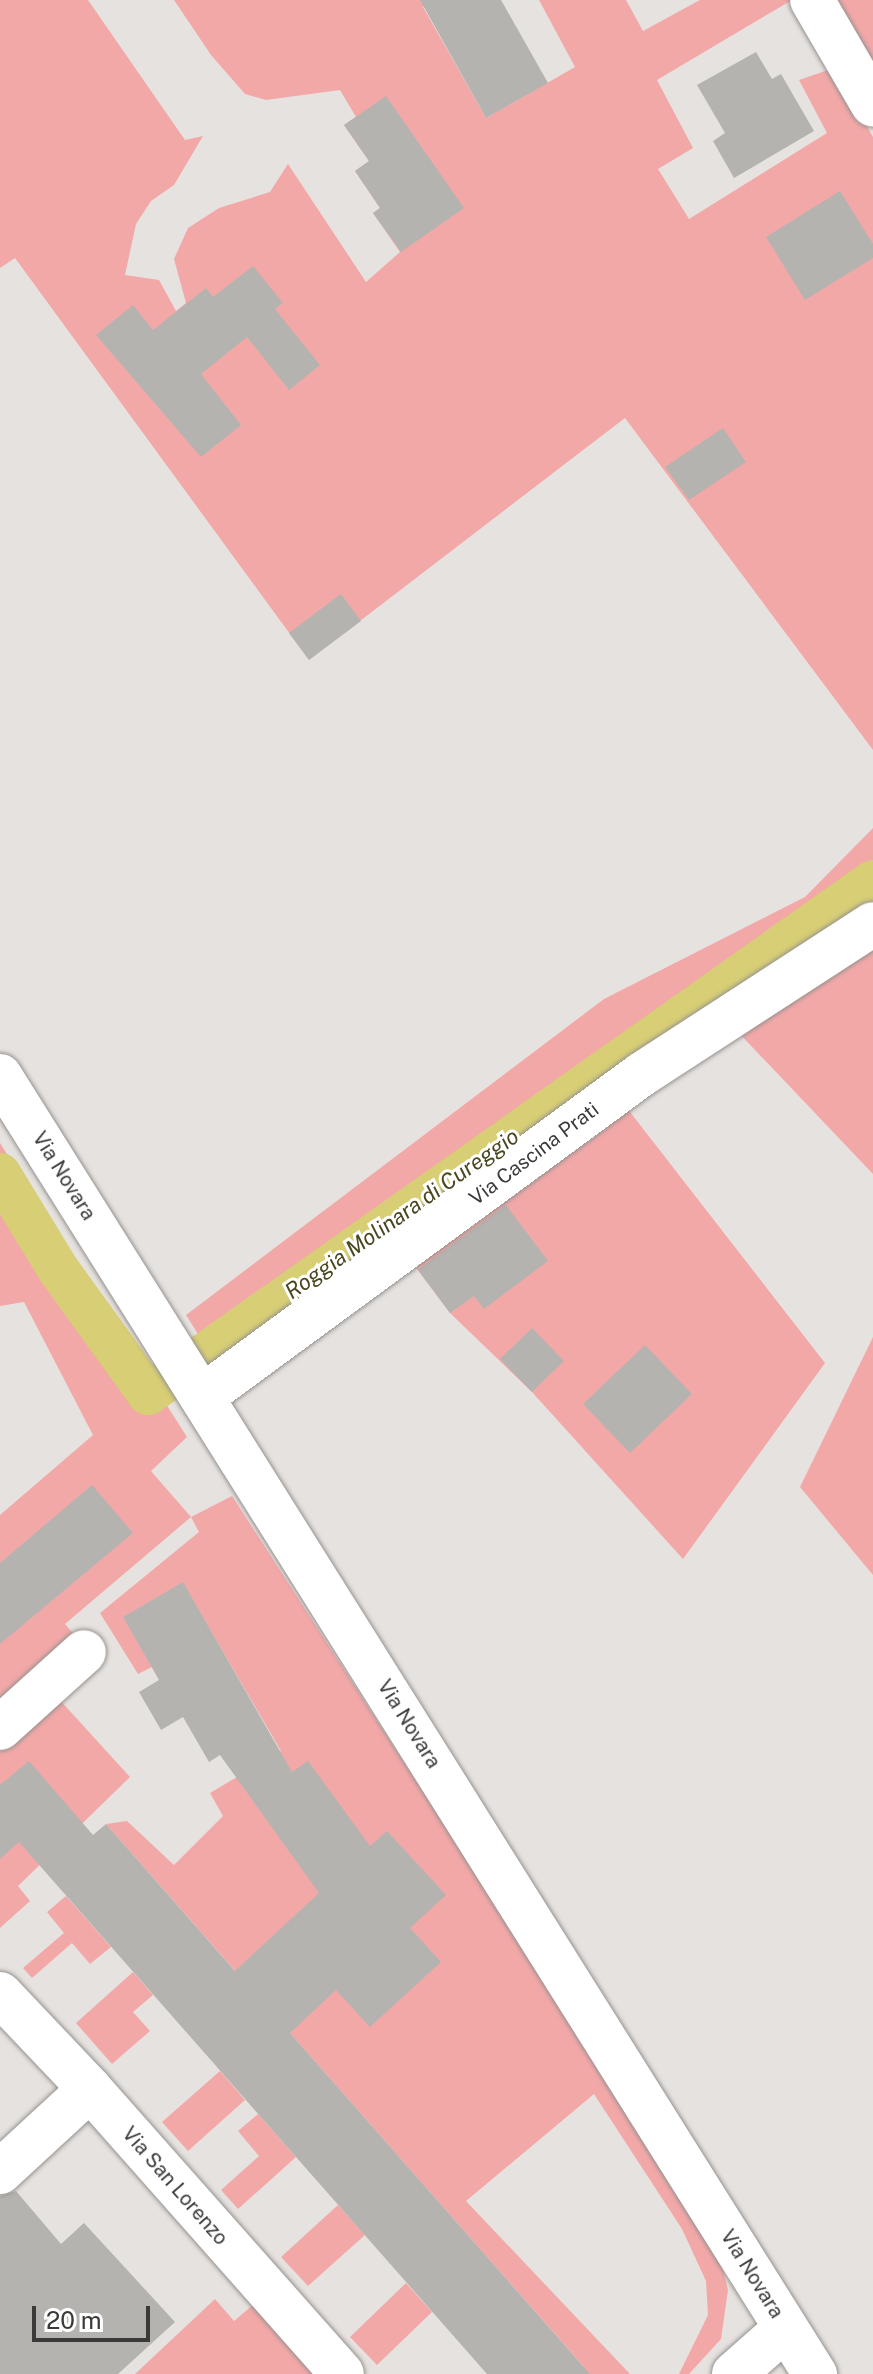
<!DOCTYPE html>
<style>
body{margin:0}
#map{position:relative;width:873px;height:2374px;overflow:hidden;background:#e6e2df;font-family:"Public Sans",sans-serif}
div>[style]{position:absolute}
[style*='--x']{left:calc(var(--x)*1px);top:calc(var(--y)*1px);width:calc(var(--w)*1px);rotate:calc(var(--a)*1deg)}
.green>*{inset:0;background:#f3a8a8}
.canal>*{height:42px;margin:-21px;padding:0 21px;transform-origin:21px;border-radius:21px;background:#d7ce75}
.building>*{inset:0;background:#b5b3af}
.roads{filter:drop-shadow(0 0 2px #95928f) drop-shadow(0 0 2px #95928f)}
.street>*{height:44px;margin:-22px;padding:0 22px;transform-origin:22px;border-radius:22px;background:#fff}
.secondary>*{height:44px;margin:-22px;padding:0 22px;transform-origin:22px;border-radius:22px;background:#fff}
span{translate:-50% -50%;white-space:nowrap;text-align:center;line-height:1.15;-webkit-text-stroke:6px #fff;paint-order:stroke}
.street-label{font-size:20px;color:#3c3a39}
.water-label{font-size:22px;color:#4a4620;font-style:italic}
.scale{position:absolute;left:32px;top:2306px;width:118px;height:36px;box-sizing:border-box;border:4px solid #3c3a39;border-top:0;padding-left:10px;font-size:24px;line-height:28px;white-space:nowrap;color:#3c3a39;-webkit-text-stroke:6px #fff;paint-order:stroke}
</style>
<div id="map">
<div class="green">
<div style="clip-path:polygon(0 0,88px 0,185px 140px,203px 136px,174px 185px,151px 201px,136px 224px,125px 275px,159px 280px,176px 311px,186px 303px,174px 259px,188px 228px,219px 208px,270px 192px,288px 164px,366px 282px,400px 252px,373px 213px,380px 208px,355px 171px,369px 161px,344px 125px,356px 117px,340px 90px,266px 100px,245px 94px,211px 55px,174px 0,435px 0,423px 7px,486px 118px,575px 67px,539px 0,626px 0,643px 31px,700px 0,792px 0,657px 80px,693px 148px,658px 169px,689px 219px,827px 133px,799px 80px,834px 68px,873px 137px,873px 750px,625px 418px,309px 660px,15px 258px,0 268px)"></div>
<div style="clip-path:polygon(830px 0,873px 0,873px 78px)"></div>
<div style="clip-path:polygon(873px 828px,873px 1174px,736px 1030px,220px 1369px,186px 1315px,604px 999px,805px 897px)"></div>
<div style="clip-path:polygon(623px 1103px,825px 1363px,683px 1559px,532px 1392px,450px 1313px,414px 1265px)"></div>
<div style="clip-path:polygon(0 1143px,187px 1437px,151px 1471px,191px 1517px,232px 1496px,718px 2249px,728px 2290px,721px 2339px,689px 2374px,679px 2374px,708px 2315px,706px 2281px,682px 2229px,594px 2094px,466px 2201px,630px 2374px,578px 2374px,584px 2367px,106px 1824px,127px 1821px,174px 1865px,223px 1816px,210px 1793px,281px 1751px,183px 1583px,124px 1617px,152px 1667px,138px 1674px,100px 1613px,199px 1532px,191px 1517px,65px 1624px,78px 1639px,0 1705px,0 1515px,93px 1435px,24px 1302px,0 1306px)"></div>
<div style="clip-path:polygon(873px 1337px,873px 1575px,800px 1487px)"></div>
<div style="clip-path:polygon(58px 1698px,130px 1777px,18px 1886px,30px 1901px,0 1928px,0 1750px)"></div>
<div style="clip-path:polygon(66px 1896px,111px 1947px,90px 1964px,72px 1943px,32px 1978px,23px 1968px,64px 1933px,47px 1912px)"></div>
<div style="clip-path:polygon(133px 1972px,153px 1995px,133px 2012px,150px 2031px,112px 2064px,76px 2023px)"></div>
<div style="clip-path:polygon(220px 2071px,245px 2100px,188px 2151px,162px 2122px)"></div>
<div style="clip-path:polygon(258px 2114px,296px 2157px,238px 2209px,221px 2190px,259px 2156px,238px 2131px)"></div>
<div style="clip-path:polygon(338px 2205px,365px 2235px,308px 2286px,281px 2257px)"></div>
<div style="clip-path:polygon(406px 2283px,432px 2312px,377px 2365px,350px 2337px)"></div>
<div style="clip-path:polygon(215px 2299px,234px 2321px,254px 2304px,317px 2374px,135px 2374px)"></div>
</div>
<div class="canal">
<div style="--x:0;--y:1174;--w:111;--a:58.6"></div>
<div style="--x:58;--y:1269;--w:154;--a:54.2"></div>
<div style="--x:148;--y:1394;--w:888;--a:-35.28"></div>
</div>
<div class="building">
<div style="clip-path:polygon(420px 0,501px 0,548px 83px,486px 118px)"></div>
<div style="clip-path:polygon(756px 52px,772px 79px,781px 74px,814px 131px,734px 178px,713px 141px,725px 133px,697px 85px)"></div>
<div style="clip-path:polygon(386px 96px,464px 208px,401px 252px,373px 213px,380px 208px,355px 171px,369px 161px,344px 125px)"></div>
<div style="clip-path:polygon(840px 191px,873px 244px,873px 258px,805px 300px,766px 237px)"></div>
<div style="clip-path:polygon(253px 266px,283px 303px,275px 309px,320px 365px,289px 390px,247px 337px,201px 374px,241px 425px,201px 457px,96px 335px,133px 305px,153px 330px,206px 288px,213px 297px)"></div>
<div style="clip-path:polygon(723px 428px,746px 462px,689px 500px,665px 467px)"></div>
<div style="clip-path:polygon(341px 594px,361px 621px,309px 660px,289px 633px)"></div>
<div style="clip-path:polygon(506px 1205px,548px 1261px,484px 1309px,474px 1296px,450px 1313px,418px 1270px)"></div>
<div style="clip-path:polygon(532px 1328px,564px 1361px,532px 1392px,500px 1359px)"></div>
<div style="clip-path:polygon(645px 1345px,692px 1394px,630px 1453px,583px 1404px)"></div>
<div style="clip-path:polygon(92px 1485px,133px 1533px,0 1644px,0 1563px)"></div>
<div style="clip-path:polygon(183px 1582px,292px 1772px,308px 1761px,370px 1846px,387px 1831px,446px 1895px,410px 1928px,441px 1962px,370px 2027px,336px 1990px,290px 2033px,590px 2374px,487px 2374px,19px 1842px,0 1859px,0 1785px,29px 1761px,93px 1835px,106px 1824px,235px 1971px,319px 1893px,220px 1755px,209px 1762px,183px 1717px,161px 1730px,139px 1692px,159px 1680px,123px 1617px)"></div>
<div style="clip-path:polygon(16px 2191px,61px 2244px,84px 2223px,175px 2322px,118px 2374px,0 2374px,0 2196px)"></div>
</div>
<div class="roads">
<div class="street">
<div style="--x:812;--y:0;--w:121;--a:59.8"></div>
<div style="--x:203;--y:1396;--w:544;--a:-36.26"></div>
<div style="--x:642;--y:1074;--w:275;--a:-33"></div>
<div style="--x:0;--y:1728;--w:113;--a:-42.1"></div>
<div style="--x:0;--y:1994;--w:131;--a:46.5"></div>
<div style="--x:0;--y:2172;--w:122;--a:-42.7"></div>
<div style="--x:90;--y:2089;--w:380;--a:48.5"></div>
</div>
<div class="secondary">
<div style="--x:0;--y:1076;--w:1533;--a:57.88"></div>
<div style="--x:734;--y:2374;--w:69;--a:-41.5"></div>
</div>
</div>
<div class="street-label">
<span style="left:534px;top:1154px;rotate:-37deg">Via Cascina Prati</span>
<span style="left:64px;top:1176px;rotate:58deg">Via Novara</span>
<span style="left:409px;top:1724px;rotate:58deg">Via Novara</span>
<span style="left:175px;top:2186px;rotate:49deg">Via San Lorenzo</span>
<span style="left:752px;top:2274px;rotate:58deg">Via Novara</span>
</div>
<div class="water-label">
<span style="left:402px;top:1214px;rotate:-35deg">Roggia Molinara di Cureggio</span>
</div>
<div class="scale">20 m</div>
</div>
